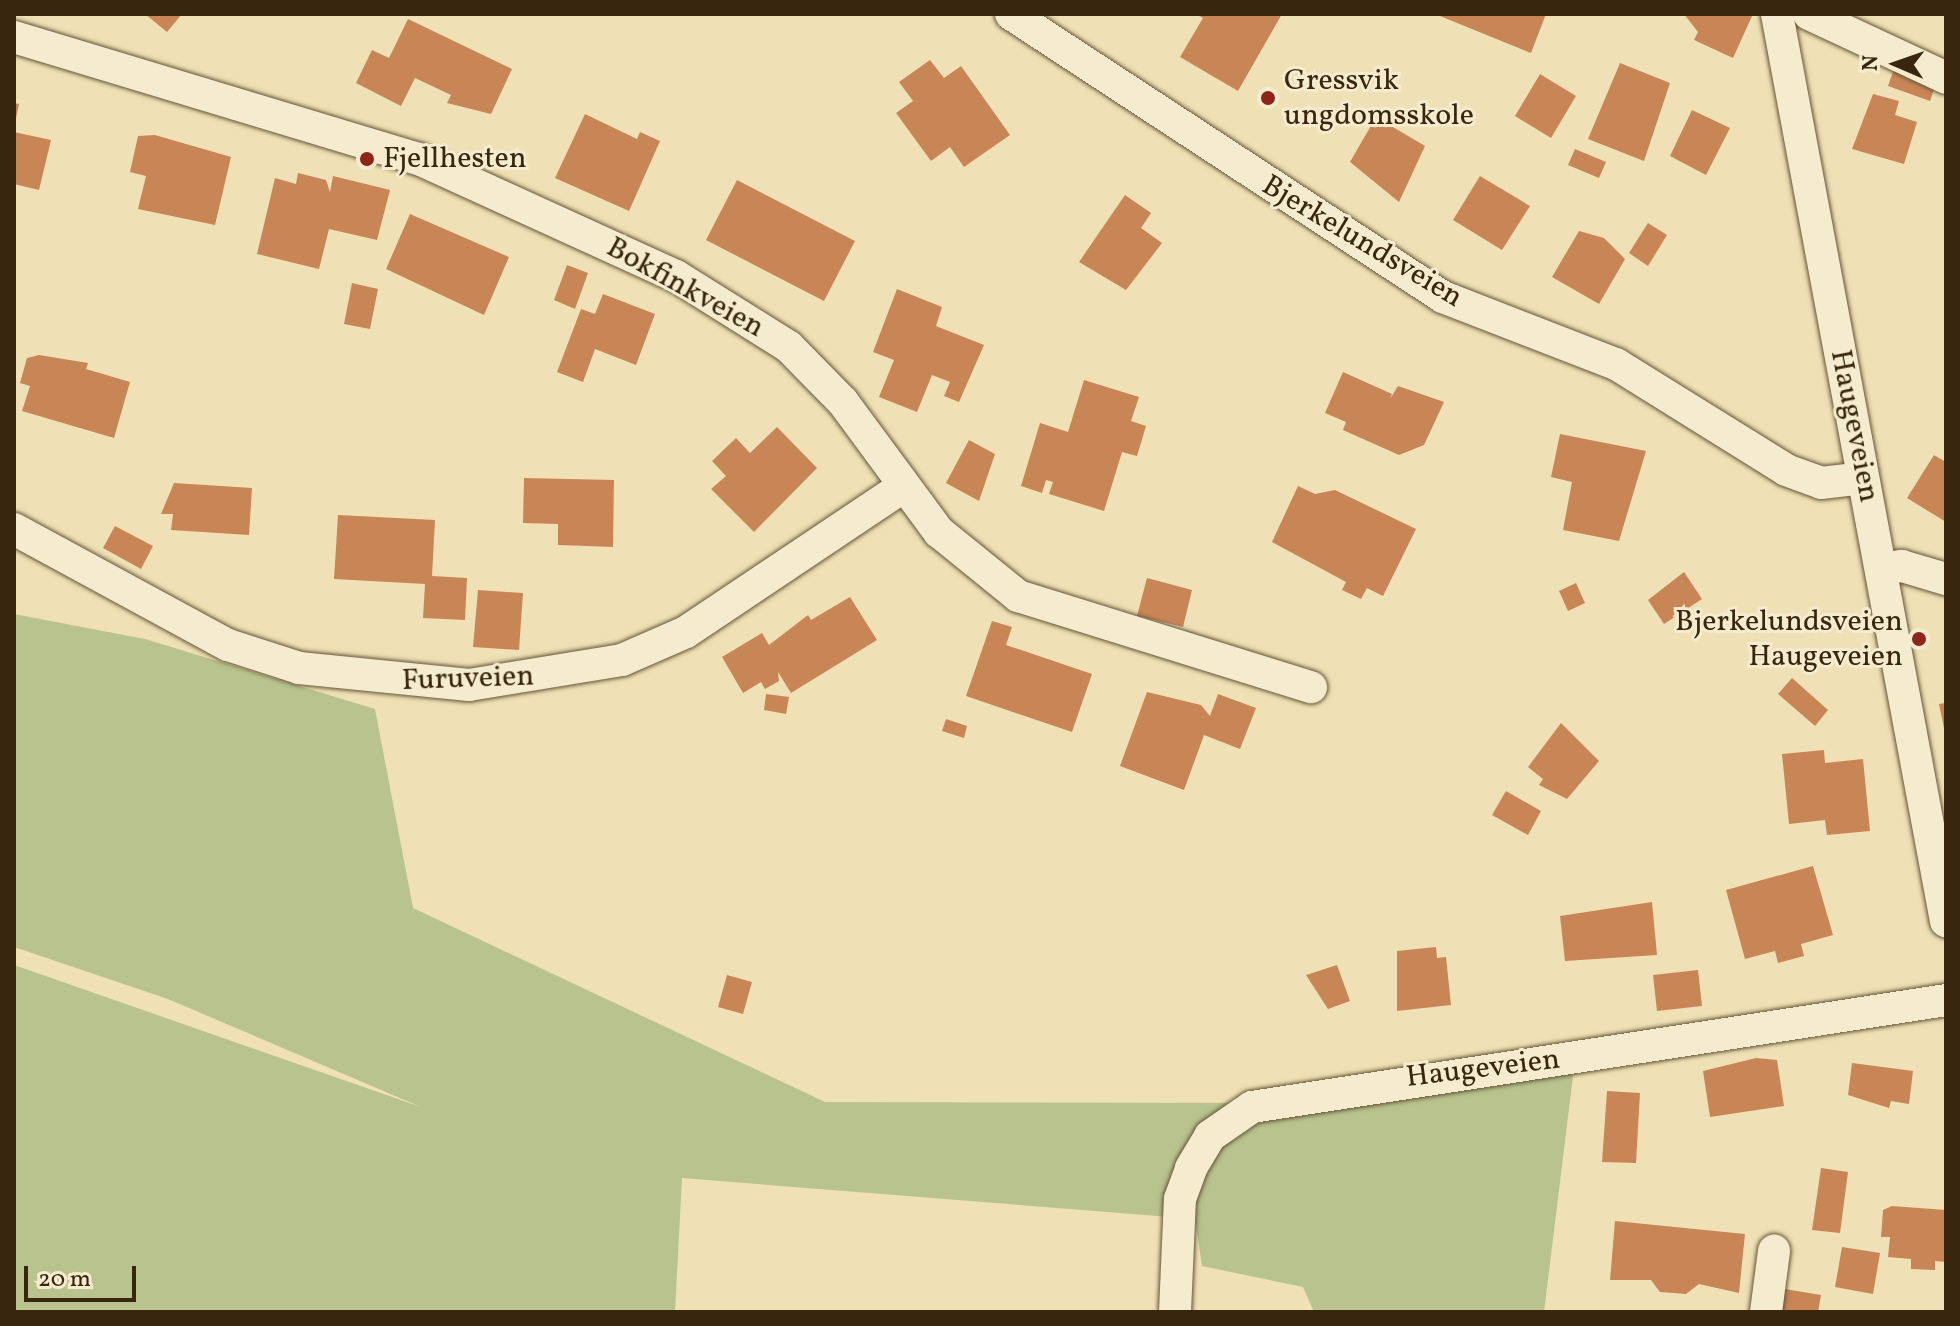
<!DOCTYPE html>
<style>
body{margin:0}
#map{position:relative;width:1960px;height:1326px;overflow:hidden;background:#efe1b5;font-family:Vollkorn,serif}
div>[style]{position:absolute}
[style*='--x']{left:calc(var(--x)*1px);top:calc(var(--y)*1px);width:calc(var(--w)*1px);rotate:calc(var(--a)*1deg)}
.green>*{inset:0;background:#b8c38e}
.building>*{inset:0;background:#c88657}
.roads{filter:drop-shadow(0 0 2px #665538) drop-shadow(0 0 2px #665538)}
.street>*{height:32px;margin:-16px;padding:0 16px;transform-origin:16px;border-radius:16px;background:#f5eccf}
.dots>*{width:22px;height:22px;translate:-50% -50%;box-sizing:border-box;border:4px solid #f5eccf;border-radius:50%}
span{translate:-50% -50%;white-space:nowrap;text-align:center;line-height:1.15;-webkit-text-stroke:6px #f5eccf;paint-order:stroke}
.poi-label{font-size:30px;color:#39260e}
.left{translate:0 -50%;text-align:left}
.right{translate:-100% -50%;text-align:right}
.street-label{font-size:30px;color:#39260e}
.frame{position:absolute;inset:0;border:16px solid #39260e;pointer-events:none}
.north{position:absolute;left:1856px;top:24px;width:80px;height:80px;-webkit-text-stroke:6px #f5eccf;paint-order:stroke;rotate:272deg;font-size:22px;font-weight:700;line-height:32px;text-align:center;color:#39260e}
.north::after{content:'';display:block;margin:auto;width:28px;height:36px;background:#39260e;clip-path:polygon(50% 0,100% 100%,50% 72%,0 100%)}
.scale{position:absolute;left:24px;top:1266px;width:112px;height:36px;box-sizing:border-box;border:4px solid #39260e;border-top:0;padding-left:10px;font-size:24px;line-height:28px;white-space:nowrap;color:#39260e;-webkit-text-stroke:6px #f5eccf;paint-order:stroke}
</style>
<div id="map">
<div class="green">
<div style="clip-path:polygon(14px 614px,145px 639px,375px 709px,413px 908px,825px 1102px,1269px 1103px,1574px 1068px,1544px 1312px,1314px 1312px,1303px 1287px,1202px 1266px,1195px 1219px,682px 1178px,675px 1312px,14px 1312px,14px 965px,421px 1107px,168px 999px,14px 947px)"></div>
</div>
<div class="building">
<div style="clip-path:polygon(145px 14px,182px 14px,167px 32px)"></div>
<div style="clip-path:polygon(1196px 14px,1282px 14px,1238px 91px,1180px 57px,1203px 18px)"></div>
<div style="clip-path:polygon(1435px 14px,1546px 14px,1531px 53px)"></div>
<div style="clip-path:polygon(1684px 14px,1753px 14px,1733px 58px,1694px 40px,1698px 32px)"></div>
<div style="clip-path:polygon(408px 19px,512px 69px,491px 114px,447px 103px,451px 95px,415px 78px,401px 106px,356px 83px,372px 50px,389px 58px)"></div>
<div style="clip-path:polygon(930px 60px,944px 78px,961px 66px,1010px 135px,964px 167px,950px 147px,931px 161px,896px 113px,913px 101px,899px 82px)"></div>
<div style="clip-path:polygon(1620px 63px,1670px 83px,1644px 161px,1588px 139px)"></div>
<div style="clip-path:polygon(1895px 66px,1937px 81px,1930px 101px,1888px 86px)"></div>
<div style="clip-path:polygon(1540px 74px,1576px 96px,1551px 138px,1515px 116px)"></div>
<div style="clip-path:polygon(1873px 94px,1899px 101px,1895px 115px,1917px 122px,1904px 164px,1852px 149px)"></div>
<div style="clip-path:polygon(14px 103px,19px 104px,15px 123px,14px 123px)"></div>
<div style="clip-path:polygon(1692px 110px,1730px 128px,1706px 175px,1670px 156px)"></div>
<div style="clip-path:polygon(585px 114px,637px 139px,640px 132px,660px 141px,629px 211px,555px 178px)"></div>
<div style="clip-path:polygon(1376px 117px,1425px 146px,1399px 202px,1350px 162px)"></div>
<div style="clip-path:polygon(14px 132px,51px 140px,39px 190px,14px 184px)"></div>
<div style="clip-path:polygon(155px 135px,231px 157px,215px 225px,138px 209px,146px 176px,130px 172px,138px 136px)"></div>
<div style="clip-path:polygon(1575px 149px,1606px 162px,1599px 178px,1568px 165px)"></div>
<div style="clip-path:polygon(298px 173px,326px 180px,330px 192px,333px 176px,390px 190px,377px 240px,329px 229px,319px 269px,257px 254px,275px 178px,296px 184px)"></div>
<div style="clip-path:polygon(1480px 176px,1530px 206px,1502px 250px,1453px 220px)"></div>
<div style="clip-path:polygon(737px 180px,855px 241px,824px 301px,706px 240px)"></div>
<div style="clip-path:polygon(1125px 195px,1151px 213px,1141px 228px,1162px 243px,1126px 290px,1079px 262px)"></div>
<div style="clip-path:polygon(410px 214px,509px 257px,484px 315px,386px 269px)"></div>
<div style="clip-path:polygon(1648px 223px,1667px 235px,1648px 266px,1629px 253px)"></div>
<div style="clip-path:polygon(1579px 231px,1604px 238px,1625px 259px,1599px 304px,1552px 277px)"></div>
<div style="clip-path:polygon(567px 265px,588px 273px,575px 309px,554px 300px)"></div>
<div style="clip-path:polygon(352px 283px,378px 289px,370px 329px,344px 324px)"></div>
<div style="clip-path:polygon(897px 289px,942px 307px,936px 326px,984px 345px,959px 402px,944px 396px,950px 382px,932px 375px,917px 412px,879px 397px,894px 360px,873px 352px)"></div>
<div style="clip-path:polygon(603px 294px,655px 314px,636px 365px,595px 349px,583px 382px,557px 372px,581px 309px,595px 314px)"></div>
<div style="clip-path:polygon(39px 355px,88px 363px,86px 369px,130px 382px,114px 438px,22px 411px,30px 386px,20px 383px,27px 358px)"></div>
<div style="clip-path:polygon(1343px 372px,1392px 394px,1390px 399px,1398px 386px,1444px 402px,1424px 445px,1399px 455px,1343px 430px,1346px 422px,1325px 413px)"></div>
<div style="clip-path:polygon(1084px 380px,1139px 397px,1131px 421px,1146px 426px,1137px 456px,1122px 452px,1104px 511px,1049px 494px,1053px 482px,1046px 480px,1042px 493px,1021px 486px,1040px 423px,1068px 432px)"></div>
<div style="clip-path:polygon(777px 427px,817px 468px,754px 532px,711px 489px,726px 476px,712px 461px,736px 438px,750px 453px)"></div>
<div style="clip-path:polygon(1560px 434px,1646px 451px,1619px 541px,1563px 530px,1572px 482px,1551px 477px)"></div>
<div style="clip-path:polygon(969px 440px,995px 454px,979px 501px,946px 483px)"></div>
<div style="clip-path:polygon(1934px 455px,1946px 462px,1946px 522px,1907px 498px)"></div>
<div style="clip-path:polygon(524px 478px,614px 480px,613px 547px,558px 545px,558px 524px,523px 523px)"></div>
<div style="clip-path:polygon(174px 483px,252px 488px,249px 535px,171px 530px,173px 514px,161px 514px)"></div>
<div style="clip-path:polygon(1298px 486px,1315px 494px,1335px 490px,1416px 529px,1383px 596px,1367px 588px,1361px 599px,1342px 590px,1346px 582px,1272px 542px)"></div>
<div style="clip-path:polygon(338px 515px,435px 520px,432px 576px,467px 578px,465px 620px,423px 618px,425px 584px,334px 579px)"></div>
<div style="clip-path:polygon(115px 526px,153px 546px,141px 569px,103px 548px)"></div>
<div style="clip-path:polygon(1684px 572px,1702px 599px,1664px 624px,1648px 600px)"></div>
<div style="clip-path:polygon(1147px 578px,1192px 590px,1183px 627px,1137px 616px)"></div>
<div style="clip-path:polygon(1576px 583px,1585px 603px,1568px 611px,1559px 591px)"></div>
<div style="clip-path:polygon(478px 590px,523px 593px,519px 650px,473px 647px)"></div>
<div style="clip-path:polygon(850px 597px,877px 640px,791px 693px,778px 672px,779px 681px,765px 689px,761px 682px,743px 693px,722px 657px,762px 633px,769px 645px,808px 615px,811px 620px)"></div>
<div style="clip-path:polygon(992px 621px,1012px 627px,1006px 645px,1092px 674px,1072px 732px,966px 696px)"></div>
<div style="clip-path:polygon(1792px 678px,1828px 710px,1815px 726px,1778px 694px)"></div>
<div style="clip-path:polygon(1147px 692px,1201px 705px,1210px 716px,1218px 694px,1256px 708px,1240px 749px,1204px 735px,1184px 790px,1120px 766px)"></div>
<div style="clip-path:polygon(766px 694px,789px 697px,786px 714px,764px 710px)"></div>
<div style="clip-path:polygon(1946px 703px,1946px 733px,1945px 733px,1939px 704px)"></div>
<div style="clip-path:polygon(946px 719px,967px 726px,964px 738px,942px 731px)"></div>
<div style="clip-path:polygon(1561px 723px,1599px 761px,1567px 799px,1539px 785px,1543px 779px,1528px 767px)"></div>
<div style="clip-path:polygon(1824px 750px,1825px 763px,1863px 759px,1870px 831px,1827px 835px,1825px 820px,1789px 824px,1782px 754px)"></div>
<div style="clip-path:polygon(1506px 791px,1541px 811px,1528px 835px,1492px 815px)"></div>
<div style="clip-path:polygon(1813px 866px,1833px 935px,1801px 944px,1804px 956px,1778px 963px,1775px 951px,1745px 959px,1726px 890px)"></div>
<div style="clip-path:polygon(1652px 902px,1657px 955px,1565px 961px,1560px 916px)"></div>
<div style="clip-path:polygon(1436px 947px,1437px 958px,1446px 957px,1451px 1005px,1397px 1011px,1397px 951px)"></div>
<div style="clip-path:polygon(1337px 965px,1350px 1001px,1328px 1009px,1306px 975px)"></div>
<div style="clip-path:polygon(1698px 970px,1702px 1006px,1657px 1011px,1653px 975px)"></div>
<div style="clip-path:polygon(727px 975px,752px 982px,743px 1014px,718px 1007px)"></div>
<div style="clip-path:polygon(1756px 1058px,1777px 1060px,1784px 1106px,1710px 1117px,1703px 1071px)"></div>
<div style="clip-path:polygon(1852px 1063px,1913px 1071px,1909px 1104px,1891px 1101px,1889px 1108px,1848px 1095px)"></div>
<div style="clip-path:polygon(1607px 1091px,1640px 1093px,1636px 1163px,1602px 1162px)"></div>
<div style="clip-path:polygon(1821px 1168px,1848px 1172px,1840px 1233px,1812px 1230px)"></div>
<div style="clip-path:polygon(1892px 1206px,1946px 1210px,1946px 1262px,1935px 1261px,1935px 1270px,1911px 1269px,1911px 1259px,1888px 1257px,1890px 1237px,1881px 1237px,1883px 1210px)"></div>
<div style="clip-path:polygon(1615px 1221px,1745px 1234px,1739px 1293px,1699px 1284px,1686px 1294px,1660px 1292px,1651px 1280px,1610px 1280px)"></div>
<div style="clip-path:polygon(1842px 1247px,1880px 1253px,1873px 1294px,1835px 1287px)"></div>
<div style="clip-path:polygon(1785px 1289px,1821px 1295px,1818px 1312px,1781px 1312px)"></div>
</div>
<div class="roads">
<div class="street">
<div style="--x:1011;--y:14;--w:516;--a:33.23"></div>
<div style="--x:1443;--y:297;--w:186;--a:21.2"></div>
<div style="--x:1616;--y:364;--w:200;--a:31.9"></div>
<div style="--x:1786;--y:470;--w:37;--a:20"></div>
<div style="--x:1821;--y:483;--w:42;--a:-6.8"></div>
<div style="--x:1777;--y:14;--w:923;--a:79.45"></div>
<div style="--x:1809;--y:14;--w:151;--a:25"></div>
<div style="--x:14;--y:37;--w:423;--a:16.8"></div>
<div style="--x:419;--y:159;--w:282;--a:24.5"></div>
<div style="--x:676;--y:276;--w:133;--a:32.1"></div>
<div style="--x:789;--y:347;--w:77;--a:45.5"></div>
<div style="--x:843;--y:402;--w:162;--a:53.6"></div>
<div style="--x:939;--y:532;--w:102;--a:39"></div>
<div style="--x:1018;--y:596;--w:307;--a:17.3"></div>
<div style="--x:14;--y:529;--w:243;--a:28.5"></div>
<div style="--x:228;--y:645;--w:75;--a:17.9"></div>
<div style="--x:299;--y:668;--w:171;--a:5.7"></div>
<div style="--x:469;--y:685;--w:155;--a:-9.3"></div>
<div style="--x:622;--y:660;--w:70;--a:-23.6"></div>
<div style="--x:686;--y:632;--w:262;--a:-33.8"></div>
<div style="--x:1882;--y:569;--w:20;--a:-9"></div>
<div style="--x:1902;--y:566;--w:46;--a:16.5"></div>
<div style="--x:1175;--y:1312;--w:113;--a:-87.5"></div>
<div style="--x:1180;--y:1199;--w:33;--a:-70"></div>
<div style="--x:1191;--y:1168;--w:37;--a:-59"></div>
<div style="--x:1210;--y:1136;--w:51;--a:-34.6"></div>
<div style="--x:1252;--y:1107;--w:702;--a:-8.76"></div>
<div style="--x:1766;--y:1312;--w:62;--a:-82.5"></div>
</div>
</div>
<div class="dots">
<div style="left:1268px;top:98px;background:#8f2418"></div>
<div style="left:367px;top:159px;background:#8f2418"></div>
<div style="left:1919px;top:639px;background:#8f2418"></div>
</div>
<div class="poi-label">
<span class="left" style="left:1284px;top:98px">Gressvik<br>ungdomsskole</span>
<span class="left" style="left:383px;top:159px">Fjellhesten</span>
<span class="right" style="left:1903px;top:639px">Bjerkelundsveien<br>Haugeveien</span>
</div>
<div class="street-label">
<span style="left:1362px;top:242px;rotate:31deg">Bjerkelundsveien</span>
<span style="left:685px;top:288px;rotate:29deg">Bokfinkveien</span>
<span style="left:1854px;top:426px;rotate:79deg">Haugeveien</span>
<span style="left:468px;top:679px;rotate:-2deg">Furuveien</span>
<span style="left:1483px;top:1069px;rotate:-7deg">Haugeveien</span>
</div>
<div class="frame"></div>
<div class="north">N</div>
<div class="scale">20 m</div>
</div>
